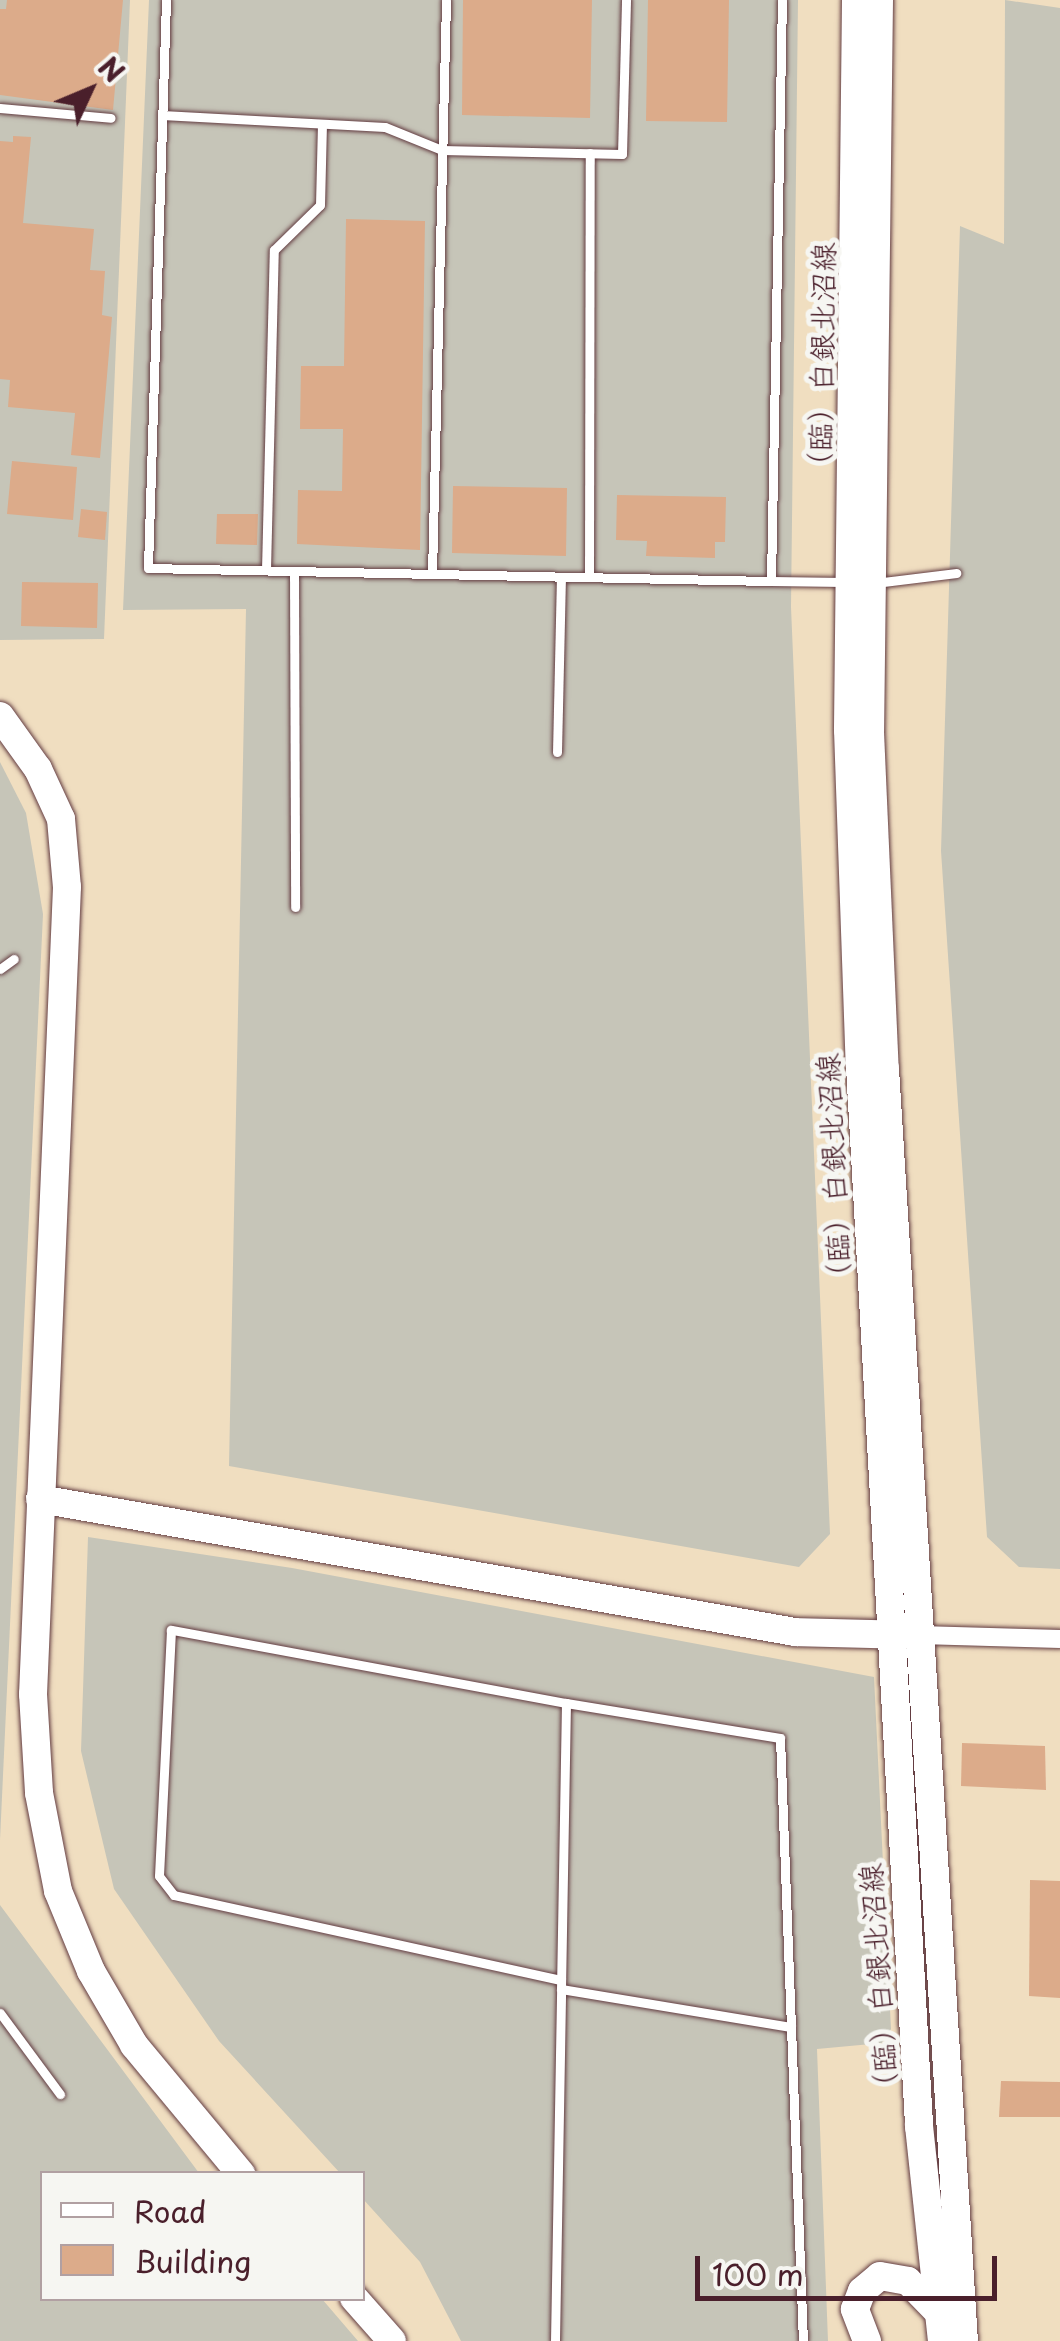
<!DOCTYPE html>
<meta charset="utf-8">
<style>
body{margin:0}
#map{position:relative;width:1060px;height:2341px;overflow:hidden;background:#f0dec0;font-family:"Playpen Sans","Klee One",sans-serif}
div>[style]{position:absolute}
[style*='--x']{left:calc(var(--x)*1px);top:calc(var(--y)*1px);width:calc(var(--w)*1px);rotate:calc(var(--a)*1deg)}
.industrial>*{inset:0;background:#c6c5b8}
.building>*{inset:0;background:#dcab8a}
.roads{filter:drop-shadow(0 0 2px #633c41) drop-shadow(0 0 2px #633c41)}
.lane>*{height:9px;margin:-4.5px;padding:0 4.5px;transform-origin:4.5px;border-radius:4.5px;background:#fff}
.street>*{height:18px;margin:-9px;padding:0 9px;transform-origin:9px;border-radius:9px;background:#fff}
.secondary>*{height:28px;margin:-14px;padding:0 14px;transform-origin:14px;border-radius:14px;background:#fff}
span{translate:-50% -50%;white-space:nowrap;text-align:center;line-height:1.15;-webkit-text-stroke:10px #f6f6f2;paint-order:stroke}
.street-label{font-size:30px;color:#4a1f2b}
.legend{position:absolute;left:40px;top:2171px;width:325px;height:130px;box-sizing:border-box;background:#f6f6f2;border:2px solid #b1a0a2;margin:0;padding:12px 18px;list-style:none;font-size:30px;color:#4a1f2b}
.legend li{display:flex;align-items:center;gap:20px;height:50px}
.legend b{width:50px;border:2px solid #b1a0a2}
.north{position:absolute;left:40px;top:40px;width:100px;height:100px;-webkit-text-stroke:8px #f6f6f2;paint-order:stroke;rotate:46deg;font-size:28px;font-weight:700;line-height:40px;text-align:center;color:#4a1f2b}
.north::after{content:'';display:block;margin:auto;width:35px;height:45px;background:#4a1f2b;clip-path:polygon(50% 0,100% 100%,50% 72%,0 100%)}
.scale{position:absolute;left:695px;top:2256px;width:302px;height:45px;box-sizing:border-box;border:5px solid #4a1f2b;border-top:0;padding-left:12px;font-size:30px;line-height:35px;white-space:nowrap;color:#4a1f2b;-webkit-text-stroke:8px #f6f6f2;paint-order:stroke}
</style>
<div id="map">
<div class="industrial">
<div style="clip-path:polygon(0 0,130px 0,104px 639px,0 640px)"></div>
<div style="clip-path:polygon(149px 0,798px 0,791px 607px,830px 1534px,799px 1567px,229px 1466px,246px 609px,123px 610px)"></div>
<div style="clip-path:polygon(1005px 0,1060px 8px,1060px 1569px,1019px 1567px,987px 1537px,941px 851px,960px 226px,1004px 244px)"></div>
<div style="clip-path:polygon(0 762px,26px 813px,43px 914px,0 1840px)"></div>
<div style="clip-path:polygon(88px 1537px,292px 1568px,874px 1677px,891px 2029px,882px 2043px,817px 2049px,828px 2341px,461px 2341px,420px 2262px,363px 2199px,362px 2174px,340px 2173px,219px 2041px,114px 1889px,81px 1751px)"></div>
<div style="clip-path:polygon(0 1905px,199px 2173px,42px 2174px,42px 2298px,322px 2299px,358px 2341px,0 2341px)"></div>
</div>
<div class="building">
<div style="clip-path:polygon(7px 0,123px 0,113px 110px,0 95px,0 9px,6px 9px)"></div>
<div style="clip-path:polygon(463px 0,592px 0,590px 118px,462px 115px)"></div>
<div style="clip-path:polygon(648px 0,729px 0,727px 122px,646px 121px)"></div>
<div style="clip-path:polygon(13px 136px,31px 137px,23px 223px,94px 229px,90px 270px,105px 271px,102px 315px,112px 317px,100px 458px,71px 455px,75px 413px,8px 407px,10px 380px,0 379px,0 141px,13px 142px)"></div>
<div style="clip-path:polygon(346px 219px,425px 221px,420px 550px,297px 544px,298px 490px,342px 491px,343px 429px,300px 429px,301px 366px,344px 366px)"></div>
<div style="clip-path:polygon(12px 461px,77px 467px,73px 520px,7px 514px)"></div>
<div style="clip-path:polygon(453px 486px,567px 488px,566px 556px,452px 553px)"></div>
<div style="clip-path:polygon(617px 495px,726px 497px,725px 542px,715px 542px,715px 558px,646px 556px,647px 541px,616px 540px)"></div>
<div style="clip-path:polygon(81px 509px,107px 512px,105px 540px,78px 537px)"></div>
<div style="clip-path:polygon(217px 514px,258px 514px,257px 545px,216px 544px)"></div>
<div style="clip-path:polygon(22px 582px,98px 583px,97px 628px,21px 626px)"></div>
<div style="clip-path:polygon(962px 1743px,1045px 1746px,1046px 1790px,961px 1786px)"></div>
<div style="clip-path:polygon(1030px 1880px,1060px 1881px,1060px 1998px,1029px 1996px)"></div>
<div style="clip-path:polygon(1001px 2081px,1060px 2082px,1060px 2117px,999px 2117px)"></div>
</div>
<div class="roads">
<div class="lane">
<div style="--x:166;--y:0;--w:568;--a:91.82"></div>
<div style="--x:148;--y:568;--w:623;--a:1.2"></div>
<div style="--x:771;--y:581;--w:581;--a:-88.92"></div>
<div style="--x:0;--y:108;--w:111;--a:5.1"></div>
<div style="--x:162;--y:115;--w:223;--a:3.1"></div>
<div style="--x:385;--y:127;--w:61;--a:22"></div>
<div style="--x:442;--y:150;--w:180;--a:1.3"></div>
<div style="--x:622;--y:154;--w:154;--a:-88.5"></div>
<div style="--x:266;--y:570;--w:320;--a:-88.6"></div>
<div style="--x:274;--y:250;--w:64;--a:-44.4"></div>
<div style="--x:320;--y:205;--w:81;--a:-88.6"></div>
<div style="--x:294;--y:571;--w:336;--a:89.8"></div>
<div style="--x:432;--y:574;--w:574;--a:-88.6"></div>
<div style="--x:589;--y:577;--w:424;--a:-89.9"></div>
<div style="--x:771;--y:581;--w:73;--a:0.8"></div>
<div style="--x:875;--y:583;--w:82;--a:-7"></div>
<div style="--x:557;--y:752;--w:175;--a:-88.7"></div>
<div style="--x:0;--y:969;--w:17;--a:-36"></div>
<div style="--x:566;--y:1703;--w:217;--a:9.3"></div>
<div style="--x:780;--y:1738;--w:603;--a:87.82"></div>
<div style="--x:561;--y:1989;--w:233;--a:9.4"></div>
<div style="--x:0;--y:2013;--w:101;--a:53.5"></div>
<div style="--x:555;--y:2341;--w:352;--a:-89"></div>
<div style="--x:561;--y:1989;--w:286;--a:-89"></div>
<div style="--x:566;--y:1703;--w:402;--a:-169.5"></div>
<div style="--x:171;--y:1630;--w:246;--a:92.8"></div>
<div style="--x:159;--y:1876;--w:24;--a:52"></div>
<div style="--x:174;--y:1895;--w:396;--a:12.4"></div>
</div>
<div class="street">
<div style="--x:920;--y:1635;--w:140;--a:1.6"></div>
</div>
<div class="secondary">
<div style="--x:856;--y:0;--w:730;--a:90.63"></div>
<div style="--x:848;--y:730;--w:336;--a:88"></div>
<div style="--x:860;--y:1066;--w:1062;--a:86.81"></div>
<div style="--x:919;--y:2126;--w:216;--a:83.9"></div>
<div style="--x:879;--y:0;--w:732;--a:90.7"></div>
<div style="--x:870;--y:732;--w:337;--a:87.5"></div>
<div style="--x:885;--y:1069;--w:1274;--a:86.45"></div>
<div style="--x:0;--y:716;--w:65;--a:54.4"></div>
<div style="--x:38;--y:769;--w:55;--a:65.3"></div>
<div style="--x:61;--y:819;--w:68;--a:85"></div>
<div style="--x:67;--y:887;--w:808;--a:92.41"></div>
<div style="--x:33;--y:1694;--w:99;--a:86.5"></div>
<div style="--x:39;--y:1793;--w:100;--a:79"></div>
<div style="--x:58;--y:1891;--w:87;--a:67.6"></div>
<div style="--x:91;--y:1971;--w:86;--a:59.8"></div>
<div style="--x:134;--y:2045;--w:168;--a:50.3"></div>
<div style="--x:40;--y:1499;--w:767;--a:9.99"></div>
<div style="--x:795;--y:1632;--w:112;--a:1.5"></div>
<div style="--x:354;--y:2298;--w:57;--a:48.5"></div>
<div style="--x:867;--y:2341;--w:34;--a:-111"></div>
<div style="--x:855;--y:2309;--w:19;--a:-69"></div>
<div style="--x:862;--y:2291;--w:23;--a:-40"></div>
<div style="--x:880;--y:2276;--w:28;--a:10"></div>
<div style="--x:908;--y:2281;--w:43;--a:45.9"></div>
</div>
</div>
<div class="street-label">
<span style="left:821px;top:362px;rotate:-89deg">（臨）白銀北沼線</span>
<span style="left:833px;top:1173px;rotate:-93deg">（臨）白銀北沼線</span>
<span style="left:878px;top:1983px;rotate:-94deg">（臨）白銀北沼線</span>
</div>
<ul class="legend">
<li><b style="height:12px;background:#fff"></b>Road</li>
<li><b style="height:28px;background:#dcab8a"></b>Building</li>
</ul>
<div class="north">N</div>
<div class="scale">100 m</div>
</div>
